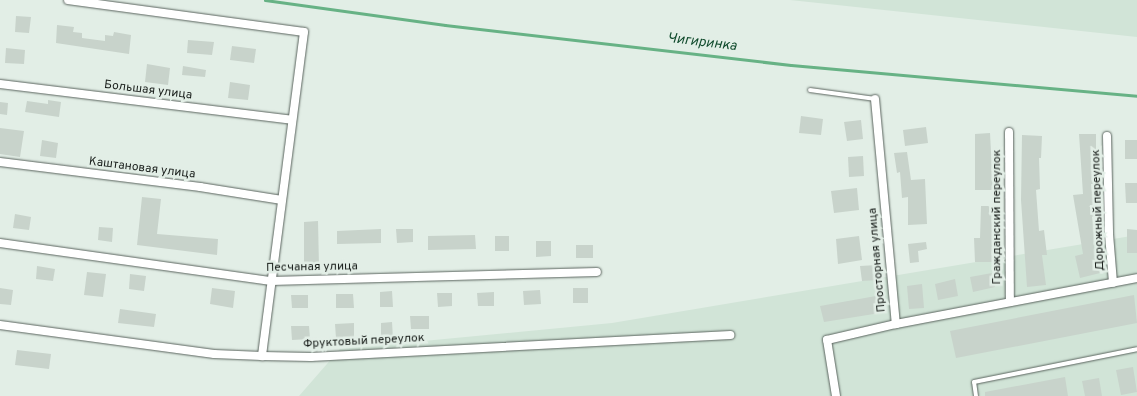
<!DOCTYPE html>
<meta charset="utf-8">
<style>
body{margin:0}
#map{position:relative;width:1137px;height:396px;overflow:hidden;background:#e2eee6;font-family:Overpass,sans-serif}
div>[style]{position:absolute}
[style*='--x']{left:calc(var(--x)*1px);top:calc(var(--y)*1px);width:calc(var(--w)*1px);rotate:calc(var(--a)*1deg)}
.built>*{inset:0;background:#d1e4d7}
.stream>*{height:3px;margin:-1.5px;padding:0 1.5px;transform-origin:1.5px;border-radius:1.5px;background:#67b285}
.building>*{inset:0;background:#c8d3cb}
.roads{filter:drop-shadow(0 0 1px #5a645e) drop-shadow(0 0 1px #5a645e)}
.service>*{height:4px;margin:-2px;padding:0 2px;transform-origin:2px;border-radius:2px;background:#fff}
.minor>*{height:8px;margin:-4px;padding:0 4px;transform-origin:4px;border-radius:4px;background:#fff}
span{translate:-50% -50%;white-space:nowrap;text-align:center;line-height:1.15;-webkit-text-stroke:5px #e2eee6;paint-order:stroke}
.street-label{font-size:12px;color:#191e1b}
.water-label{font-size:14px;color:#114b2d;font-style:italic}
</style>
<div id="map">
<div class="built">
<div style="clip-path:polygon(790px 0,1137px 0,1137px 37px)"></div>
<div style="clip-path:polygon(1137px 235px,1137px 396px,299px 396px,340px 349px,612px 323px)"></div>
</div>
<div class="stream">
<div style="--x:265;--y:0;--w:182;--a:7.9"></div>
<div style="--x:445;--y:25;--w:348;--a:6.6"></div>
<div style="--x:791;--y:65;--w:347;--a:5.1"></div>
</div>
<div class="building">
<div style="clip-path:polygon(16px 16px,31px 17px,29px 33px,15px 32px)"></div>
<div style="clip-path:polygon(57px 25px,74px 27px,73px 32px,82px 33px,82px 38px,105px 41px,105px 35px,113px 36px,114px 32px,131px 35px,129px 54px,56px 43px)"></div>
<div style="clip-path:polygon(188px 40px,214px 42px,212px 55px,187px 53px)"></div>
<div style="clip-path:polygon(232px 46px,256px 49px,254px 63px,230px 60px)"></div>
<div style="clip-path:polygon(6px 48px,25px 50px,24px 64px,5px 63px)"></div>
<div style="clip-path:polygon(147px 64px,170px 68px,168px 85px,145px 82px)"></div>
<div style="clip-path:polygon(183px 66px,206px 70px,205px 77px,182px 75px)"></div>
<div style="clip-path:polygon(230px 82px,250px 85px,248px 100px,228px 98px)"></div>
<div style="clip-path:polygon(48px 100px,61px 102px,59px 117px,25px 112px,27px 101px,48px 104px)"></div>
<div style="clip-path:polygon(0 102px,8px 103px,7px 115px,0 114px)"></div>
<div style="clip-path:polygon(801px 116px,823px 119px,821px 135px,799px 133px)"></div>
<div style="clip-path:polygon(861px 120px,863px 139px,847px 141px,844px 122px)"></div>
<div style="clip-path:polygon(926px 127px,928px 143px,905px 146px,903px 130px)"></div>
<div style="clip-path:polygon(0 128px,24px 131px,20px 157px,0 154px)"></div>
<div style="clip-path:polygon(990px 133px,993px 190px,975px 190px,975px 134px)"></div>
<div style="clip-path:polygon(1079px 134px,1096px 134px,1096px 157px,1091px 157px,1093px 184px,1091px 184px,1095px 216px,1092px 217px,1097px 245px,1094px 246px,1100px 273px,1080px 278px,1075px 256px,1083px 254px,1073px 195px,1083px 194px)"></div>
<div style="clip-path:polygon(1022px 135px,1042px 136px,1041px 158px,1039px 158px,1040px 189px,1036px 190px,1039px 231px,1044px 230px,1047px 255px,1042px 255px,1046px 285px,1027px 287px,1021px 200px)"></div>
<div style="clip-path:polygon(42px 140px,58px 143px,56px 158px,40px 156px)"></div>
<div style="clip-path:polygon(1125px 140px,1137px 140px,1137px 159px,1125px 159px)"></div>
<div style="clip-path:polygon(907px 152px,911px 180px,925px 179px,927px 224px,908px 225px,908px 197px,902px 198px,900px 172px,897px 173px,894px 153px)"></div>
<div style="clip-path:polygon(863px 156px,864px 176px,849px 177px,848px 157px)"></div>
<div style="clip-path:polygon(1125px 183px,1137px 183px,1137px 203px,1126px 203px)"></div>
<div style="clip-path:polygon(857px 188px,859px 210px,834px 213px,831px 191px)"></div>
<div style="clip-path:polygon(142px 197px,161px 199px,157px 234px,218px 239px,217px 255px,137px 245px)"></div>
<div style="clip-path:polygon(981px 206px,996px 206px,995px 262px,975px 262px,974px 238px,980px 238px)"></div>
<div style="clip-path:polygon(15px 214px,31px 217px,29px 230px,13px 228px)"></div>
<div style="clip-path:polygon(318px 221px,319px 266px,304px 266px,304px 222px)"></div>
<div style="clip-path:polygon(99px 227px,113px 228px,112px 242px,98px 240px)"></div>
<div style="clip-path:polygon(381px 229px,381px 243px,337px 244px,337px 231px)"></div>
<div style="clip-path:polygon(396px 229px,413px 229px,413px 242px,397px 243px)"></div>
<div style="clip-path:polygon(1127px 229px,1137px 230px,1137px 253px,1127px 253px)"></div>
<div style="clip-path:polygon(475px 235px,476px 249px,428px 250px,428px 236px)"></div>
<div style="clip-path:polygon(495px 236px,509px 236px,509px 251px,495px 251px)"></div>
<div style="clip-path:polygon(859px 236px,862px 260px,838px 264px,836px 239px)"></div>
<div style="clip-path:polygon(536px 241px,551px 241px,551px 256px,536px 257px)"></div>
<div style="clip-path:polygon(926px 242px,927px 249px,918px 251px,919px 262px,910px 263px,908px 244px)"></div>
<div style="clip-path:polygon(576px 245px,593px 245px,593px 258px,576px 258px)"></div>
<div style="clip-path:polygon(877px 265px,879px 280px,862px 281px,860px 266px)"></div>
<div style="clip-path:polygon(37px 266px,55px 269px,53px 281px,36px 279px)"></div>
<div style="clip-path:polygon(87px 272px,106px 274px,103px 297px,84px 295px)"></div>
<div style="clip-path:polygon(992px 273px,995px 287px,973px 292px,970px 277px)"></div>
<div style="clip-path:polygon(130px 274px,146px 276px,144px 291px,129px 289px)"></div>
<div style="clip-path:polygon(955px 279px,958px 296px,938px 300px,935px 284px)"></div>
<div style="clip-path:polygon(922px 284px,924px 308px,909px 309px,907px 286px)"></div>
<div style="clip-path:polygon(0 288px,13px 290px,11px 305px,0 304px)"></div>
<div style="clip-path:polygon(212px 288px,235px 291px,233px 308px,210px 304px)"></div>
<div style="clip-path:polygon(573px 288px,588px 288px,588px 303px,573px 303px)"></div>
<div style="clip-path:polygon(540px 290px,541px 304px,524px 305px,523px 291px)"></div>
<div style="clip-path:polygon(392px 291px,393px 307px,380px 307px,380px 292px)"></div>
<div style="clip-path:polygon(494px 292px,494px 306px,478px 306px,477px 293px)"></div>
<div style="clip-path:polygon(437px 293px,452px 293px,452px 306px,438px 307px)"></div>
<div style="clip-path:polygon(336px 294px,353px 294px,354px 308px,336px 308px)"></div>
<div style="clip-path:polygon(291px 295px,308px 295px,308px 308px,292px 308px)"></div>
<div style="clip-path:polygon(1134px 295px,1137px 323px,956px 358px,950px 331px)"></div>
<div style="clip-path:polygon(876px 296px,880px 313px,824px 322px,820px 306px)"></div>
<div style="clip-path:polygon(120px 309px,156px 314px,154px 327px,118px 323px)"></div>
<div style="clip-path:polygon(410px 316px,429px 316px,429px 329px,411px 329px)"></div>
<div style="clip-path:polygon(392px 322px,393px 339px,381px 339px,381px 323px)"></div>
<div style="clip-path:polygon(354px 323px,354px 338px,336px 338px,335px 324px)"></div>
<div style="clip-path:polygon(291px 326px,309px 326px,310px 339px,292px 340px)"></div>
<div style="clip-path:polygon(17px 350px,51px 354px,49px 369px,15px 365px)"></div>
<div style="clip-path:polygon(1133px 367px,1137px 392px,1121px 395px,1116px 370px)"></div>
<div style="clip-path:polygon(1065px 377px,1068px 396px,985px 396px,985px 392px)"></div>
<div style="clip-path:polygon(1099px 378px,1102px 396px,1085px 396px,1082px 381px)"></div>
</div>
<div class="roads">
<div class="service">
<div style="--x:810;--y:90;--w:66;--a:7.9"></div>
<div style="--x:976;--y:396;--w:14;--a:-98"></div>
<div style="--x:974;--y:382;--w:166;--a:-11.4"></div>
</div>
<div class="minor">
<div style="--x:68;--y:0;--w:238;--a:7.7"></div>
<div style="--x:304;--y:32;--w:327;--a:97.4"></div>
<div style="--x:0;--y:84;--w:294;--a:7"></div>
<div style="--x:875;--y:99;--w:226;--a:84.7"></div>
<div style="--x:1009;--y:132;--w:170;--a:89.7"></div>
<div style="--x:1107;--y:136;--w:98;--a:88.8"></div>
<div style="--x:1109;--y:234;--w:49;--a:85.3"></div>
<div style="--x:0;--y:162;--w:202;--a:7.1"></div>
<div style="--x:200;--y:187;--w:83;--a:9"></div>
<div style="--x:0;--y:243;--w:274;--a:8"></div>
<div style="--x:271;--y:281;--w:326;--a:-1.6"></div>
<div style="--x:0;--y:325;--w:216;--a:7.7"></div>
<div style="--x:214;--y:354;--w:48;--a:2.4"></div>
<div style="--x:262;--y:356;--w:49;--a:1.2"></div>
<div style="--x:311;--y:357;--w:420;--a:-3"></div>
<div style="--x:836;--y:396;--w:57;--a:-99.1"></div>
<div style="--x:827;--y:340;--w:71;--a:-13.1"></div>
<div style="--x:896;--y:324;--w:245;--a:-10.8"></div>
</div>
</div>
<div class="street-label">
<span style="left:148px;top:91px;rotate:7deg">Большая улица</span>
<span style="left:142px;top:169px;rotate:7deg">Каштановая улица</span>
<span style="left:1099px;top:210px;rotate:-92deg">Дорожный переулок</span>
<span style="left:998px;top:217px;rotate:-90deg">Гражданский переулок</span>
<span style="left:878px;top:260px;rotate:-95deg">Просторная улица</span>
<span style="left:312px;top:268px;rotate:-1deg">Песчаная улица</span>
<span style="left:364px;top:342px;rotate:-3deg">Фруктовый переулок</span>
</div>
<div class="water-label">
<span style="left:702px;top:43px;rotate:7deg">Чигиринка</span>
</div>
</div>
